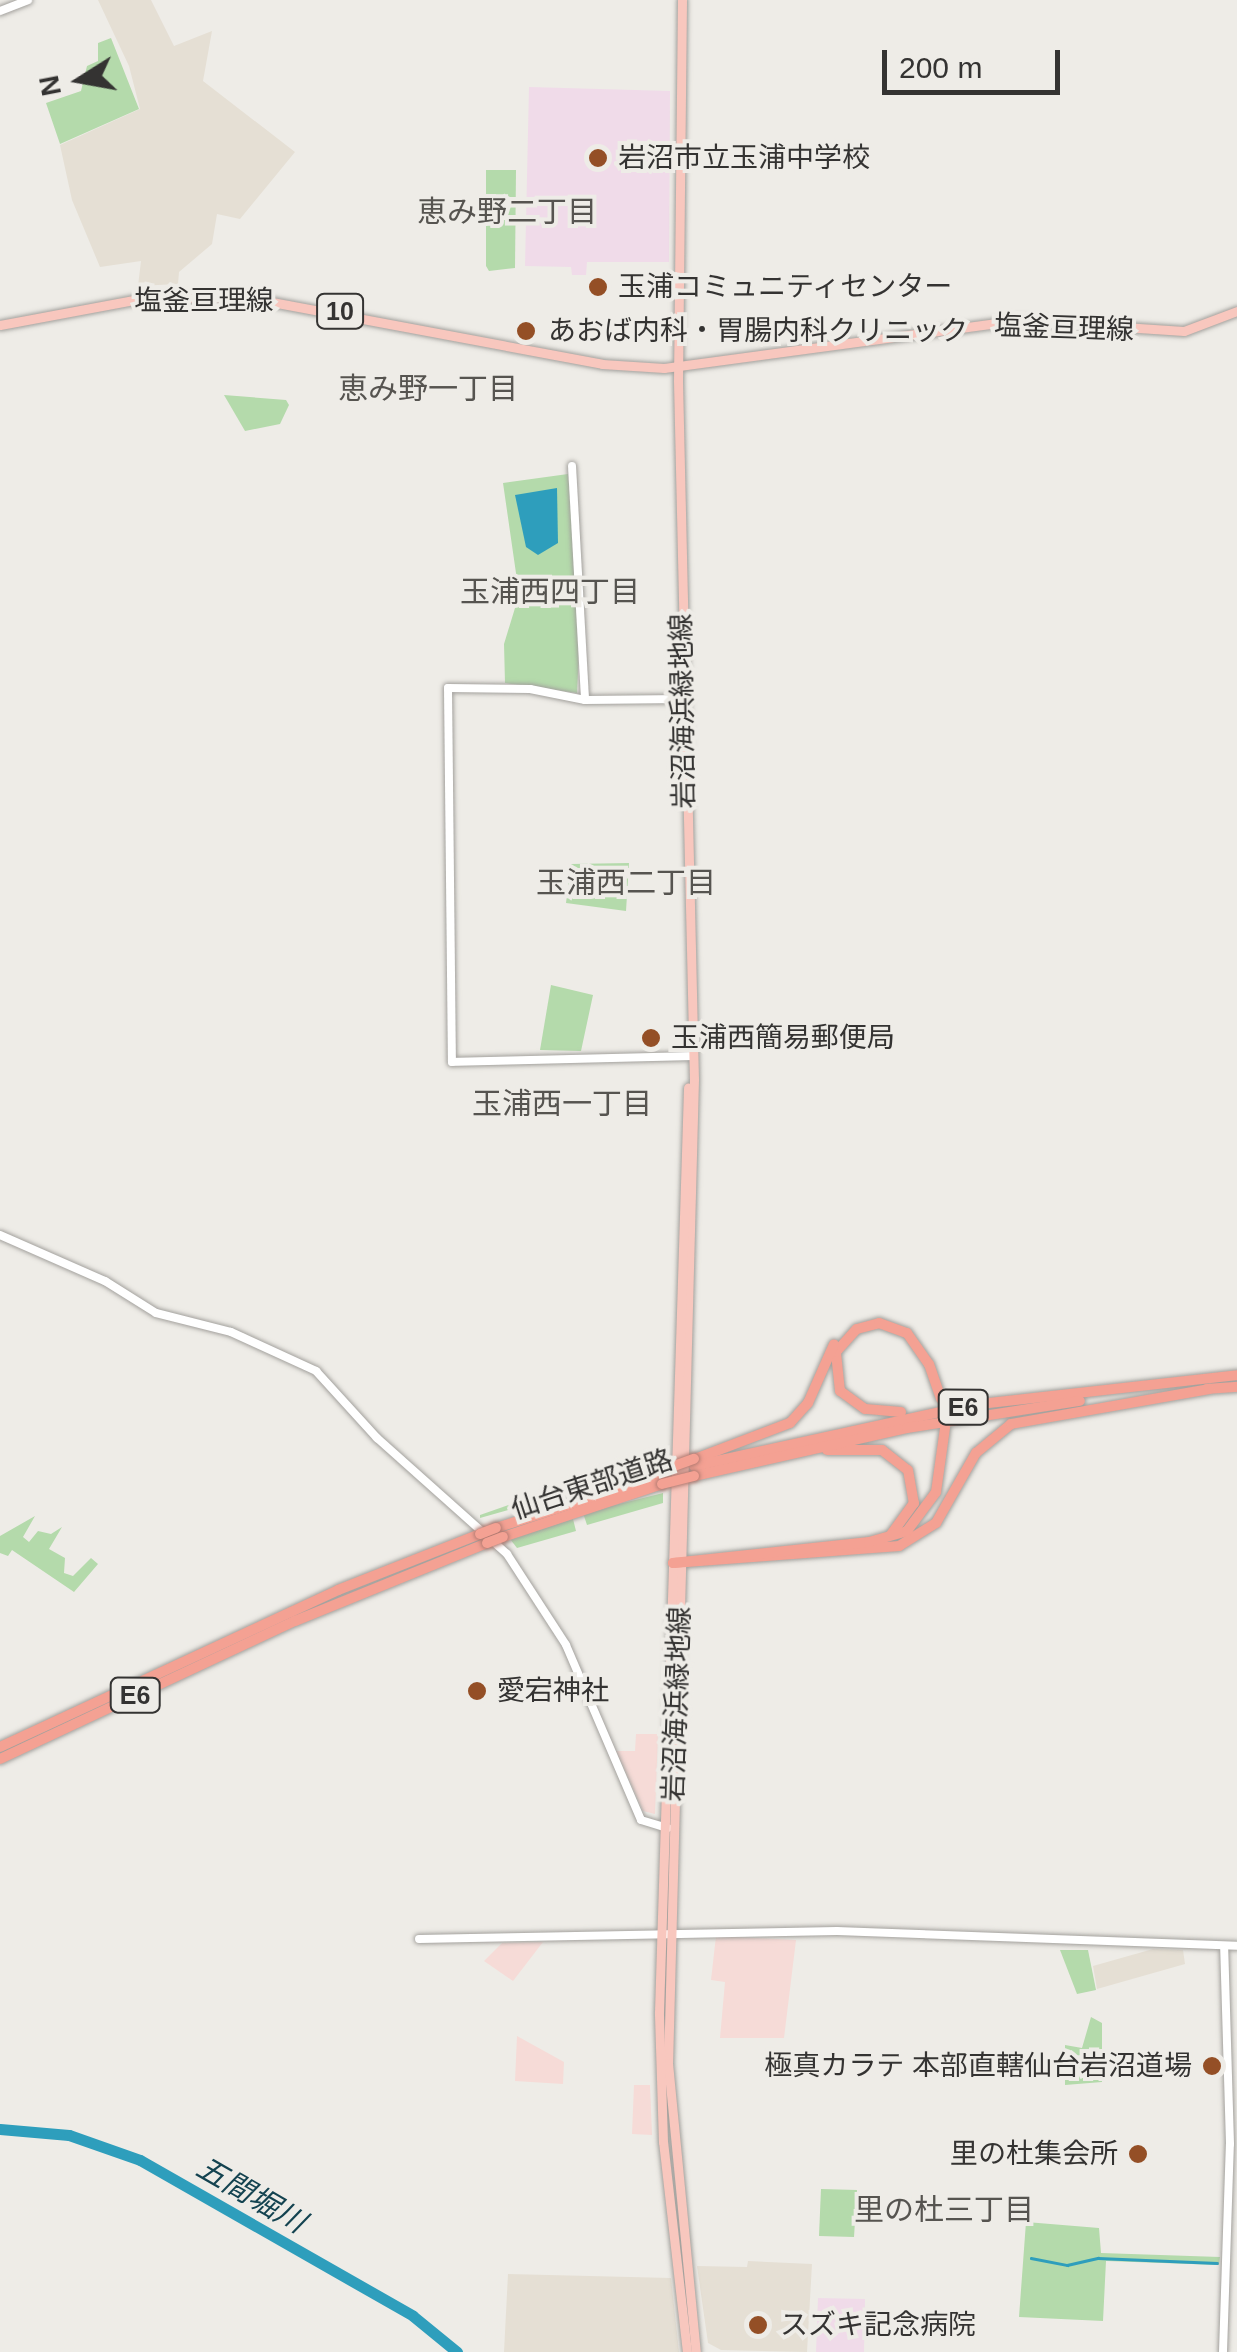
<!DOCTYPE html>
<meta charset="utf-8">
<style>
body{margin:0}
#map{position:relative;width:1237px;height:2352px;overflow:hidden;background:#eeece7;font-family:Helvetica,"Noto Sans JP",sans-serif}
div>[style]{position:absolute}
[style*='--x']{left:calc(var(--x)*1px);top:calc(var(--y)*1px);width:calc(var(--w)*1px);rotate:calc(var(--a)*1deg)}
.commercial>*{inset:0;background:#f6dbd7}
.built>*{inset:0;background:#e5dfd4}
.education>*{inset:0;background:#f0dbe9}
.green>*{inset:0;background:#b4daab}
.water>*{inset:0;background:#2e9ebc}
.stream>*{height:2.5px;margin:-1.25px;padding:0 1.25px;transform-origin:1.25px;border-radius:1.25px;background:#2e9ebc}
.river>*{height:11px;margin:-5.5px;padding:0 5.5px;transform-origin:5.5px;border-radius:5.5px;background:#2e9ebc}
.highway-tunnel>*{height:10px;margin-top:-5px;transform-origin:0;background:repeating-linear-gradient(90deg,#c9c7c3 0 10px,transparent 0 15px)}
.roads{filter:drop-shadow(0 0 2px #a3a19d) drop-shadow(0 0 2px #a3a19d)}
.minor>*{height:8px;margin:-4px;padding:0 4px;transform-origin:4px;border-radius:4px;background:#fff}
.major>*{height:9px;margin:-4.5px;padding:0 4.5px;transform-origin:4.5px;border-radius:4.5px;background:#f8c7be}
.highway>*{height:10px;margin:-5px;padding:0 5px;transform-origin:5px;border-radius:5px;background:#f4a193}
.bridges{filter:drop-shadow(0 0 2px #b17a71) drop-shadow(0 0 2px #b17a71)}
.highway-bridge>*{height:10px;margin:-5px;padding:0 5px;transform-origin:5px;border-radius:5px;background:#f4a193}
.dots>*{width:28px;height:28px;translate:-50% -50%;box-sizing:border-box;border:5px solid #eeece7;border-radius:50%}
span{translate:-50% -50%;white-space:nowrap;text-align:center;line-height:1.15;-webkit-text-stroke:8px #eeece7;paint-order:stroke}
.shield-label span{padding:2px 8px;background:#eeece7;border:2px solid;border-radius:8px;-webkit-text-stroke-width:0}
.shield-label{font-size:25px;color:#343332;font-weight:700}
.poi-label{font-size:28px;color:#343332}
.left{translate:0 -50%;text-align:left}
.right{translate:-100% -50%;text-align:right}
.street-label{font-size:28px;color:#343332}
.neighbourhood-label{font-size:30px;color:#565450}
.water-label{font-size:30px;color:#144350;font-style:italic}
.north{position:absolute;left:30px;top:30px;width:100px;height:100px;-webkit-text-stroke:8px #eeece7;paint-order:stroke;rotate:259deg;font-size:28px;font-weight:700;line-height:40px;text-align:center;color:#343332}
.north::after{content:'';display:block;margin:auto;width:35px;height:45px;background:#343332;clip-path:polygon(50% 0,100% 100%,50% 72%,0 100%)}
.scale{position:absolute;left:882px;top:50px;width:178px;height:45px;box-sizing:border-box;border:5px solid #343332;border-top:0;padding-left:12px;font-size:30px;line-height:35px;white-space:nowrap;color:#343332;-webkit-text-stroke:8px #eeece7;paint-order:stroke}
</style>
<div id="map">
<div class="commercial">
<div style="clip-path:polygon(636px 1734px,658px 1734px,655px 1814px,643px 1811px,616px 1751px,635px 1751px)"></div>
<div style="clip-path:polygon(716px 1936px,796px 1940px,784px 2038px,720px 2038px,725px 1982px,711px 1980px)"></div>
<div style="clip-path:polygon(543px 1942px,513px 1981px,484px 1961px,502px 1943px)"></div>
<div style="clip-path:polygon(517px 2036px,564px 2062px,563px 2084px,515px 2081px)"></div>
<div style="clip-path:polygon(634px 2085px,650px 2085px,652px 2135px,632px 2134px)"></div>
</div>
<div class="built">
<div style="clip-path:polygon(98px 0,151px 0,174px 46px,212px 31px,203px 81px,295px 152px,240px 219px,217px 214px,212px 244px,179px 272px,178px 284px,138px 286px,141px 261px,100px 267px,72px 200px,60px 145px,140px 109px,129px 66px)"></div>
<div style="clip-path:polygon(1153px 1949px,1183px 1950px,1185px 1964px,1097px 1989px,1093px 1966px)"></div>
<div style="clip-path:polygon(748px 2261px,812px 2264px,807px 2352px,721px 2350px,708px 2343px,697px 2266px,747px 2267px)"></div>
<div style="clip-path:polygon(508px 2274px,671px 2278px,679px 2352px,504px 2352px)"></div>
</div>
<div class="education">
<div style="clip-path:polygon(529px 87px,670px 91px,669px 262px,587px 262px,586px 275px,572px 275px,571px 267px,525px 266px)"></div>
<div style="clip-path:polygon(818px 2298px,865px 2299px,864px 2352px,816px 2352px)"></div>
</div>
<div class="green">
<div style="clip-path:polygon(111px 38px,139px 109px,60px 144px,46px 103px,81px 91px,87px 66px,98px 61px,98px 43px)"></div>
<div style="clip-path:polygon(486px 170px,516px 170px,515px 268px,489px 271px,486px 266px)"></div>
<div style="clip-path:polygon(224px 395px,286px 400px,289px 405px,280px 424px,245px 431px)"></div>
<div style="clip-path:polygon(568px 474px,581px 612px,577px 693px,505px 683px,504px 644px,515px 608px,503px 607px,503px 588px,518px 587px,503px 483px)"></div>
<div style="clip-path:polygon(629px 863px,626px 911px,566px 903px,571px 864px)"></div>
<div style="clip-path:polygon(551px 985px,593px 995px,581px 1051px,540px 1050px)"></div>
<div style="clip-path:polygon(659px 1455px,660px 1462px,584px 1489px,583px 1480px)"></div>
<div style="clip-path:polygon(571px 1483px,572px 1492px,480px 1518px,480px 1515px)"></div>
<div style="clip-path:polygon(663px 1493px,663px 1503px,587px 1525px,583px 1513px)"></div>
<div style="clip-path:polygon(35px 1516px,23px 1537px,29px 1542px,38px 1531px,51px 1534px,62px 1527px,49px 1549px,65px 1558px,64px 1573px,73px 1576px,91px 1558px,98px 1564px,74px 1592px,12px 1550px,8px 1556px,0 1553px,0 1536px)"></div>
<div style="clip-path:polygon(573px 1519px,576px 1531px,517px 1548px,510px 1539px)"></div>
<div style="clip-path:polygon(1060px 1950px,1088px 1950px,1096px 1990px,1077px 1994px)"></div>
<div style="clip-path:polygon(1091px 2017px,1102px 2023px,1102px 2082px,1065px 2085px,1065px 2045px,1082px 2048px)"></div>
<div style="clip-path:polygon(821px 2189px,857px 2190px,854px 2237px,819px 2236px)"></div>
<div style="clip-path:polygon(1026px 2222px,1099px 2228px,1101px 2253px,1220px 2257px,1219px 2265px,1106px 2261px,1103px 2321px,1019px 2317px)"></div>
</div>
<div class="water">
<div style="clip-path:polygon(557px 488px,558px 543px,538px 555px,526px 547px,515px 495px)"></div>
</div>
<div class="stream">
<div style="--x:1031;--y:2258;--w:37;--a:11"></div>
<div style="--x:1067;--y:2265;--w:32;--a:-13"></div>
<div style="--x:1098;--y:2258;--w:119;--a:2.4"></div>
</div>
<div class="river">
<div style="--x:0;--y:2129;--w:69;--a:5"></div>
<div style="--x:69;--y:2135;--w:75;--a:19.4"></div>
<div style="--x:140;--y:2160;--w:314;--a:29.7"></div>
<div style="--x:413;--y:2316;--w:57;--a:39.3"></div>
</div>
<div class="highway-tunnel">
<div style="--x:947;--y:1398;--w:29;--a:82"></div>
</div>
<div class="roads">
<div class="minor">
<div style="--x:0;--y:11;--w:30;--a:-21"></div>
<div style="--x:572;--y:466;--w:234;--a:86.8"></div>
<div style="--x:683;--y:699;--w:98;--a:179.4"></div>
<div style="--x:585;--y:700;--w:56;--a:-168.7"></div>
<div style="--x:530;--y:689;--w:82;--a:-179.3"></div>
<div style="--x:448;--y:688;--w:374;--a:89.4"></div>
<div style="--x:452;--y:1062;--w:238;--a:-1.4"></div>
<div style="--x:0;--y:1235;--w:115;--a:23.7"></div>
<div style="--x:105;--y:1281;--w:60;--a:32.1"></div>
<div style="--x:156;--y:1313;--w:77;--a:14.2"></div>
<div style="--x:231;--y:1332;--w:94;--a:24.6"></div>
<div style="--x:316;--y:1371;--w:91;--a:47.7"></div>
<div style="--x:377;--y:1438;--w:174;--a:41.7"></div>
<div style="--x:507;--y:1554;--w:108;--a:57"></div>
<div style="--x:566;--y:1645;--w:190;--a:66.8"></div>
<div style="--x:641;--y:1820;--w:28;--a:17"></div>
<div style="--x:419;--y:1939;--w:418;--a:-1.1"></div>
<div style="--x:837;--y:1931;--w:400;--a:2.1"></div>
<div style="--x:1223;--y:2352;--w:208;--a:-88.1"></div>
<div style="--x:1230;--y:2144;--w:197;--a:-91.7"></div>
</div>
<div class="major">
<div style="--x:682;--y:0;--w:381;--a:90.6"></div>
<div style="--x:678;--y:381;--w:698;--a:88.69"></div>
<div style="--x:694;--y:1079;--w:984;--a:91.51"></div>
<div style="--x:668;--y:2063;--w:290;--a:84.5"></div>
<div style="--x:0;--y:325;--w:147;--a:-10.6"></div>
<div style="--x:144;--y:298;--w:101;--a:-0.6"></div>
<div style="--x:245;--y:297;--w:363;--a:10.6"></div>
<div style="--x:602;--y:364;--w:62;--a:3.7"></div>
<div style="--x:664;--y:368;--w:357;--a:-7.7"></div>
<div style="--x:1018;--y:320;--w:166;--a:3.8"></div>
<div style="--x:1184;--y:331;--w:57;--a:-20.7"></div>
<div style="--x:687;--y:2352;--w:211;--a:-96.5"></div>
<div style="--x:663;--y:2142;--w:130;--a:-91.8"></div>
<div style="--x:659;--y:2012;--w:925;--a:-88.2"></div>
</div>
<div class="highway">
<div style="--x:1207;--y:1389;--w:30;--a:-4"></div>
<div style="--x:901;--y:1412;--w:36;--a:-175"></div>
<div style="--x:865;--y:1409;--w:31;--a:-144"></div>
<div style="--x:840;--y:1391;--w:39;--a:-96"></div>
<div style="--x:836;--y:1352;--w:31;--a:-48"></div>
<div style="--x:857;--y:1329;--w:23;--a:-15"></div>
<div style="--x:879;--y:1323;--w:30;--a:20"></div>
<div style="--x:907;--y:1333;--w:38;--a:55"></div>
<div style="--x:929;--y:1364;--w:37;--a:71"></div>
<div style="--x:827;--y:1450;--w:55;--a:0"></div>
<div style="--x:882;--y:1450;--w:33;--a:38"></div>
<div style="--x:908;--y:1470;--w:34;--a:80"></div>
<div style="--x:914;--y:1503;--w:39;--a:126"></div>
<div style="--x:695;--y:1459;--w:102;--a:-20.8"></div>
<div style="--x:790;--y:1423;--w:27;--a:-48"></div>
<div style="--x:808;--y:1403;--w:64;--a:-66.2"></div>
<div style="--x:694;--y:1466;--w:284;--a:-12.4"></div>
<div style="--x:971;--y:1405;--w:268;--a:-6.4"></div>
<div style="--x:694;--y:1476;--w:218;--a:-12.7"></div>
<div style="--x:907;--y:1428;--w:175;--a:-8.9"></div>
<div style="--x:496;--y:1528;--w:175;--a:-17.6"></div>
<div style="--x:503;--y:1537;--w:168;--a:-18.4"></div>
<div style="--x:673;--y:1563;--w:227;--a:-4.3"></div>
<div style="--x:899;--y:1546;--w:44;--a:-31.9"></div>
<div style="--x:936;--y:1523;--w:81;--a:-60.3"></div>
<div style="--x:976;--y:1453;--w:45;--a:-39.6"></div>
<div style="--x:1011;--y:1424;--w:201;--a:-10"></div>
<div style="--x:673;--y:1563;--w:197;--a:-6.1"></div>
<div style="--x:869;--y:1542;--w:40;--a:-16"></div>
<div style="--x:907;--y:1531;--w:49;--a:-53.4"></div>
<div style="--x:936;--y:1492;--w:65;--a:-82"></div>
<div style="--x:0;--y:1747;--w:373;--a:-24.9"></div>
<div style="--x:338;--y:1590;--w:153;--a:-21.5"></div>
<div style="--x:0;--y:1759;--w:326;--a:-25.1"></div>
<div style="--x:295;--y:1621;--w:207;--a:-22.1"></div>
</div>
</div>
<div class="bridges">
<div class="highway-bridge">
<div style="--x:663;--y:1470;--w:33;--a:-20"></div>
<div style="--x:662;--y:1484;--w:33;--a:-14"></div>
<div style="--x:480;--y:1534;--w:17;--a:-21"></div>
<div style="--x:487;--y:1543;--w:17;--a:-21"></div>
</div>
</div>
<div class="dots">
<div style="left:598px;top:158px;background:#944f26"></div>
<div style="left:598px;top:287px;background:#944f26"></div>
<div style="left:526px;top:331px;background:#944f26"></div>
<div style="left:651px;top:1038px;background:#944f26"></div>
<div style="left:477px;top:1691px;background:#944f26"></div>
<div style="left:1212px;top:2066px;background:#944f26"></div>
<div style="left:1138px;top:2154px;background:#944f26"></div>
<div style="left:758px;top:2325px;background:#944f26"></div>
</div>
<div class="shield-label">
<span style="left:340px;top:311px">10</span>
<span style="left:963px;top:1407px">E6</span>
<span style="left:135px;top:1695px">E6</span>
</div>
<div class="poi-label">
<span class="left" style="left:618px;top:158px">岩沼市立玉浦中学校</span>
<span class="left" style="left:618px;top:287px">玉浦コミュニティセンター</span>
<span class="left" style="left:548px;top:331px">あおば内科・胃腸内科クリニック</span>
<span class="left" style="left:671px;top:1038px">玉浦西簡易郵便局</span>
<span class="left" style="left:497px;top:1691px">愛宕神社</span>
<span class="right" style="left:1192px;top:2066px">極真カラテ 本部直轄仙台岩沼道場</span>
<span class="right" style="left:1118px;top:2154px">里の杜集会所</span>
<span class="left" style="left:780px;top:2325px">スズキ記念病院</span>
</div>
<div class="street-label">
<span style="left:204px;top:301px">塩釜亘理線</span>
<span style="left:1064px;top:328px;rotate:2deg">塩釜亘理線</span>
<span style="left:683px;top:711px;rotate:-91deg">岩沼海浜緑地線</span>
<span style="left:592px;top:1485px;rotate:-18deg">仙台東部道路</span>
<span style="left:677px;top:1704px;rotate:-88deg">岩沼海浜緑地線</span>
</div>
<div class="neighbourhood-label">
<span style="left:507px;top:212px">恵み野二丁目</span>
<span style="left:428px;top:389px">恵み野一丁目</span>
<span style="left:550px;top:592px">玉浦西四丁目</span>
<span style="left:626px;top:883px">玉浦西二丁目</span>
<span style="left:562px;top:1104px">玉浦西一丁目</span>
<span style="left:944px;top:2210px">里の杜三丁目</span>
</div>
<div class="water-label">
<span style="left:251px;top:2195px;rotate:30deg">五間堀川</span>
</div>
<div class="north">N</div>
<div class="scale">200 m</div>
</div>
